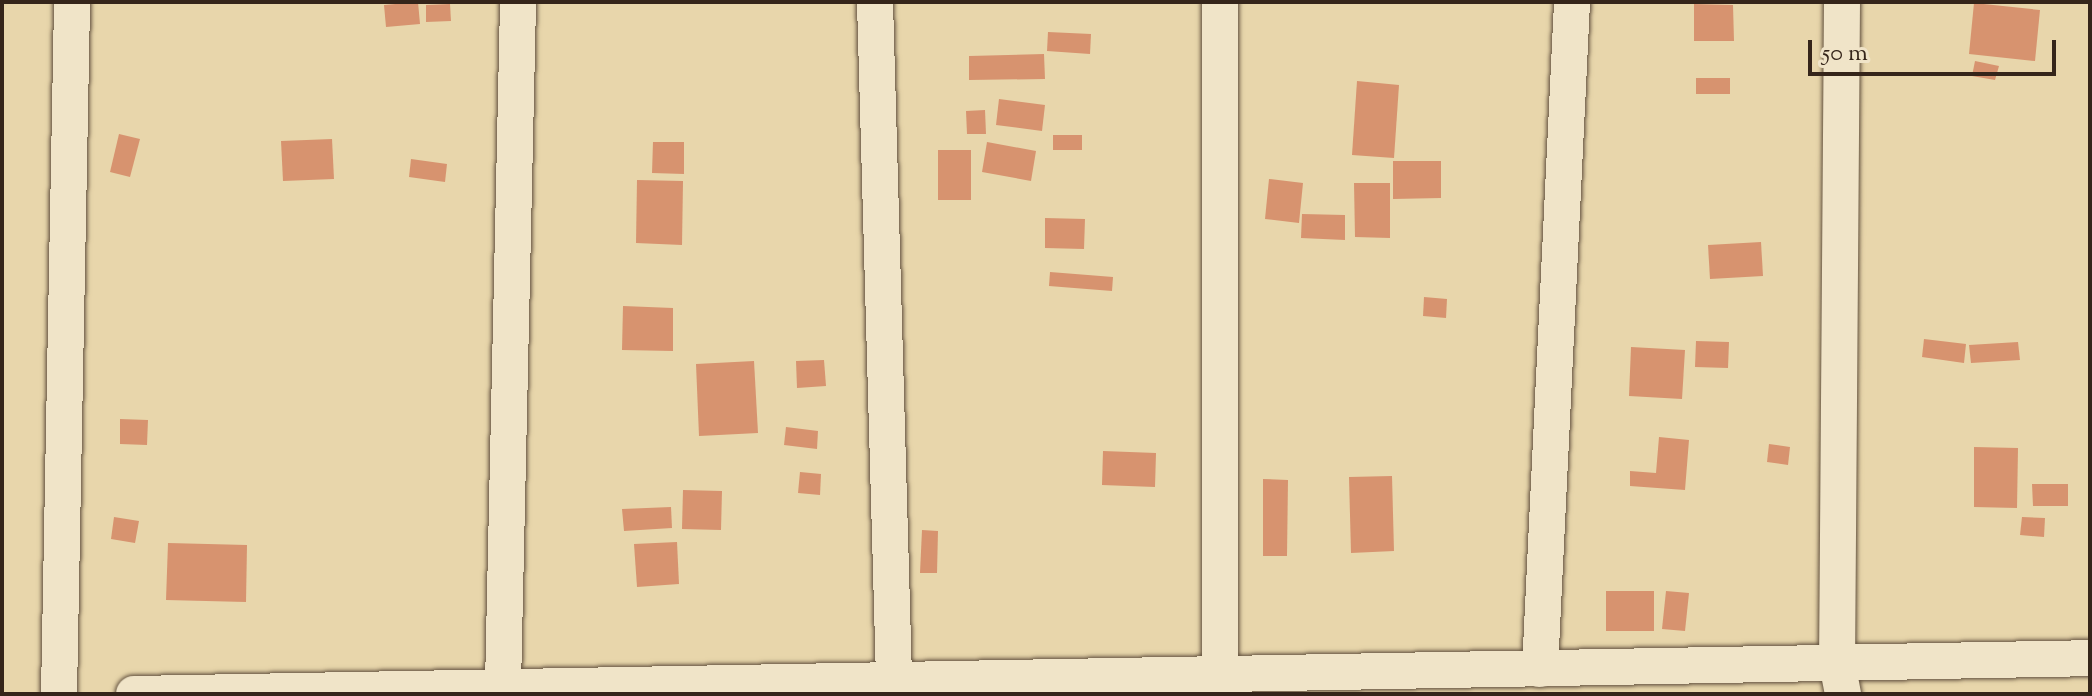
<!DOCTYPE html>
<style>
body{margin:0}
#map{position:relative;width:2092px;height:696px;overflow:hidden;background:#e8d6ab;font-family:"Sorts Mill Goudy",serif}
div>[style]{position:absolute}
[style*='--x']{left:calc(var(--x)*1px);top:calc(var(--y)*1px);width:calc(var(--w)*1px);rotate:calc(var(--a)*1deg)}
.building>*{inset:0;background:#d7936f}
.roads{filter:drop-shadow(0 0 2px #62513e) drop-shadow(0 0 2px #62513e)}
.minor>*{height:36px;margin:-18px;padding:0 18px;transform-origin:18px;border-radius:18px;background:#f0e4c8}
span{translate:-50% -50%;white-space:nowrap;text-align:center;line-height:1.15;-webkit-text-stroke:6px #f0e4c8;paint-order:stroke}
.frame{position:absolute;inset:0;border:4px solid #35251a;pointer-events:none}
.scale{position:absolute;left:1808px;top:40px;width:248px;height:36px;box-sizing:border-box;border:4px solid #35251a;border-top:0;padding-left:10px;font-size:24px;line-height:28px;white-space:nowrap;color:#35251a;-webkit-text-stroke:6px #f0e4c8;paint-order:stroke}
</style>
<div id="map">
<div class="building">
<div style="clip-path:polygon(418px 2px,420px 24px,386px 27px,384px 5px)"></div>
<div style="clip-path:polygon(1974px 3px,2040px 10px,2035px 61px,1969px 54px)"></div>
<div style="clip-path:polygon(450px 4px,451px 21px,426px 22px,426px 5px)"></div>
<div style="clip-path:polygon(1694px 4px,1733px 5px,1734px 41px,1694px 41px)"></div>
<div style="clip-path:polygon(1048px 32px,1091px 34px,1090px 54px,1047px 51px)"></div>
<div style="clip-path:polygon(1044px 54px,1045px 79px,969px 80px,969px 56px)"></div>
<div style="clip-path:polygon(1975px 61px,1999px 66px,1995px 80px,1972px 76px)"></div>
<div style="clip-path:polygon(1696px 78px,1730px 78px,1730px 94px,1696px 94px)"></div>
<div style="clip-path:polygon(1357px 81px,1399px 85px,1394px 158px,1352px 155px)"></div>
<div style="clip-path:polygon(999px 99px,1045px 105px,1042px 131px,996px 125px)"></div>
<div style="clip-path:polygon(985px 110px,986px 134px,967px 134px,966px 111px)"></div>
<div style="clip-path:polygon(119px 134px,140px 139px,130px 177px,110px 172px)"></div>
<div style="clip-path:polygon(1053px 135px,1082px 135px,1082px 150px,1053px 150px)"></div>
<div style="clip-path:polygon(332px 139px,334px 179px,283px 181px,281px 141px)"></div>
<div style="clip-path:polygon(653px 142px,684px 142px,684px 174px,652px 173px)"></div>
<div style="clip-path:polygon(987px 142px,1036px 151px,1031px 181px,982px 172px)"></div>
<div style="clip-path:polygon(938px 150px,971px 150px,971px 200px,938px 200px)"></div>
<div style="clip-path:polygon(411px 159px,447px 164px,445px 182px,409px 177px)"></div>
<div style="clip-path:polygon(1393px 161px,1441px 161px,1441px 198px,1393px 199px)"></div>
<div style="clip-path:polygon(1269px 179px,1303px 183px,1299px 223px,1265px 219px)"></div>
<div style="clip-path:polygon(637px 180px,683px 181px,682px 245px,636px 243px)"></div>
<div style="clip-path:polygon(1354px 183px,1390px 183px,1390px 238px,1355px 237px)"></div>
<div style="clip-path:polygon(1302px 214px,1345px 215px,1345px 240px,1301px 238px)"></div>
<div style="clip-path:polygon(1045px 218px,1085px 219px,1084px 249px,1045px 248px)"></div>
<div style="clip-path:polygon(1761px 242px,1763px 276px,1710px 279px,1708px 245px)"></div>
<div style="clip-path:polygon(1050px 272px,1113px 277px,1112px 291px,1049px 286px)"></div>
<div style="clip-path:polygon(1424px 297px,1447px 299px,1446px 318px,1423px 316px)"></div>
<div style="clip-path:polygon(623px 306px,673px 308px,673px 351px,622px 350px)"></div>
<div style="clip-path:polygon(1924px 339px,1966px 344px,1964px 363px,1922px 357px)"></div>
<div style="clip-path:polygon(1696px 341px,1729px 342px,1728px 368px,1695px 367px)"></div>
<div style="clip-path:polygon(2018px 342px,2020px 360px,1971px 363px,1969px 345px)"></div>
<div style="clip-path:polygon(1631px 347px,1685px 350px,1682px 399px,1629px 396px)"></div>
<div style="clip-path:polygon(824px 360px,826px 386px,797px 388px,796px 361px)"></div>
<div style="clip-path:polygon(754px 361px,758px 433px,699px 436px,696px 364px)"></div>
<div style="clip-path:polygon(120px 419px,148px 420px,147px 445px,120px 444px)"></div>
<div style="clip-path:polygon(786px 427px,818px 431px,817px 449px,784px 445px)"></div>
<div style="clip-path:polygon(1659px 437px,1689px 440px,1685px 490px,1630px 486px,1630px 471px,1656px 473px)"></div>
<div style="clip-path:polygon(1769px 444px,1790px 447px,1788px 465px,1767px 462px)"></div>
<div style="clip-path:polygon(1974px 447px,2018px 448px,2017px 508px,1974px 507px)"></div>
<div style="clip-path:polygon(1103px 451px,1156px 453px,1155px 487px,1102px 485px)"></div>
<div style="clip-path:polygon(800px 472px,821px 474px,820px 495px,798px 493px)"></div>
<div style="clip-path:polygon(1392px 476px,1394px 551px,1351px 553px,1349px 477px)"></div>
<div style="clip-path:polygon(1263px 479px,1288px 480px,1287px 556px,1263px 556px)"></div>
<div style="clip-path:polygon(2032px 484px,2068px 484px,2068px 506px,2033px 506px)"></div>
<div style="clip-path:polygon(683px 490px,722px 491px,721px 530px,682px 529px)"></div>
<div style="clip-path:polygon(671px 507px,672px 528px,624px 531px,622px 509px)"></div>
<div style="clip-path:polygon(114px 517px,139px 521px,135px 543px,111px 539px)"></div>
<div style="clip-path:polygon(2022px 517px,2045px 518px,2044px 537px,2020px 535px)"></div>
<div style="clip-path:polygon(922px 530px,938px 531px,937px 573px,920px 573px)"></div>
<div style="clip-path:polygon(677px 542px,679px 584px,637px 587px,634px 544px)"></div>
<div style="clip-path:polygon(168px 543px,247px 545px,246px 602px,166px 600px)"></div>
<div style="clip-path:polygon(1606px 591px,1654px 591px,1654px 631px,1606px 631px)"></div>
<div style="clip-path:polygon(1666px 591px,1689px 593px,1685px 631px,1662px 629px)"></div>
</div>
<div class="roads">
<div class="minor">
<div style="--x:875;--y:2;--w:678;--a:88.39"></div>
<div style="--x:1220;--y:2;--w:673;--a:90"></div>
<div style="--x:1842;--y:2;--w:661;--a:90.43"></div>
<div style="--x:1837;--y:663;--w:32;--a:79"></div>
<div style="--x:1540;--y:669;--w:668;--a:-87.25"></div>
<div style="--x:503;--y:686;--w:684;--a:-88.74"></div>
<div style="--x:59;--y:694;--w:692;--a:-88.92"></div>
<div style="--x:134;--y:694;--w:1956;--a:-1.05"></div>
</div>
</div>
<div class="frame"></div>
<div class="scale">50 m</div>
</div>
